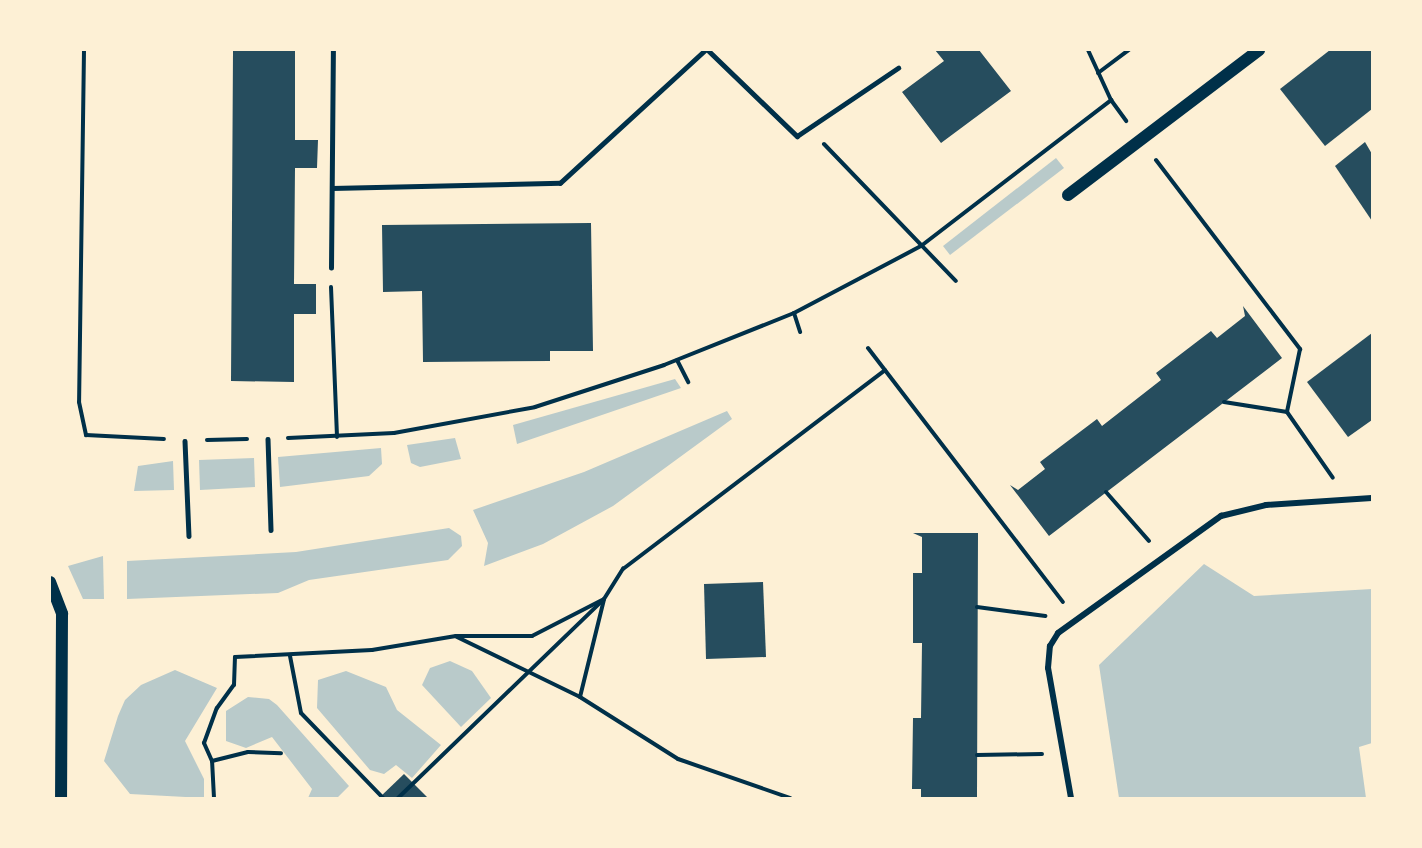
<!DOCTYPE html>
<style>
body{margin:0}
#map{position:relative;width:1422px;height:848px;overflow:hidden;background:#fdf0d5;font-family:"PT Sans Narrow",sans-serif}
div>[style]{position:absolute}
[style*='--x']{left:calc(var(--x)*1px);top:calc(var(--y)*1px);width:calc(var(--w)*1px);rotate:calc(var(--a)*1deg)}
.green>*{inset:0;background:#b9caca}
.building>*{inset:0;background:#264d5e}
.path>*{height:4px;margin:-2px;padding:0 2px;transform-origin:2px;border-radius:2px;background:#003049}
.service>*{height:4.5px;margin:-2.25px;padding:0 2.25px;transform-origin:2.25px;border-radius:2.25px;background:#003049}
.minor>*{height:6px;margin:-3px;padding:0 3px;transform-origin:3px;border-radius:3px;background:#003049}
.secondary>*{height:12px;margin:-6px;padding:0 6px;transform-origin:6px;border-radius:6px;background:#003049}
span{translate:-50% -50%;white-space:nowrap;text-align:center;line-height:1.15;-webkit-text-stroke:6px #fdf0d5;paint-order:stroke}
.frame{position:absolute;inset:0;border:51px solid #fdf0d5;pointer-events:none}
</style>
<div id="map">
<div class="green">
<div style="clip-path:polygon(1056px 158px,1064px 168px,950px 255px,943px 246px)"></div>
<div style="clip-path:polygon(675px 379px,681px 388px,517px 444px,513px 425px)"></div>
<div style="clip-path:polygon(727px 411px,732px 419px,613px 506px,543px 544px,484px 566px,488px 543px,473px 510px,584px 472px)"></div>
<div style="clip-path:polygon(455px 438px,461px 459px,420px 467px,411px 463px,407px 445px)"></div>
<div style="clip-path:polygon(381px 448px,382px 464px,369px 476px,280px 487px,278px 457px)"></div>
<div style="clip-path:polygon(254px 458px,255px 487px,200px 490px,199px 460px)"></div>
<div style="clip-path:polygon(173px 461px,174px 490px,134px 491px,138px 466px)"></div>
<div style="clip-path:polygon(449px 528px,461px 536px,462px 546px,448px 560px,309px 580px,278px 593px,127px 599px,127px 561px,296px 552px)"></div>
<div style="clip-path:polygon(103px 556px,104px 599px,83px 599px,68px 566px)"></div>
<div style="clip-path:polygon(1204px 564px,1254px 596px,1372px 589px,1372px 743px,1359px 747px,1366px 798px,1119px 798px,1099px 665px)"></div>
<div style="clip-path:polygon(450px 661px,472px 671px,491px 698px,461px 727px,422px 685px,430px 668px)"></div>
<div style="clip-path:polygon(175px 670px,217px 688px,185px 741px,204px 779px,204px 798px,130px 794px,104px 761px,118px 716px,125px 700px,141px 685px)"></div>
<div style="clip-path:polygon(346px 671px,386px 687px,397px 710px,441px 745px,412px 778px,396px 765px,384px 774px,370px 770px,317px 708px,318px 680px)"></div>
<div style="clip-path:polygon(248px 697px,269px 699px,277px 705px,349px 786px,337px 798px,308px 798px,312px 789px,272px 737px,246px 748px,226px 741px,226px 711px)"></div>
</div>
<div class="building">
<div style="clip-path:polygon(233px 50px,295px 50px,295px 140px,318px 140px,317px 168px,295px 168px,294px 284px,316px 284px,316px 314px,294px 314px,294px 382px,231px 381px)"></div>
<div style="clip-path:polygon(935px 50px,979px 50px,1011px 91px,941px 143px,902px 92px,944px 61px)"></div>
<div style="clip-path:polygon(1330px 50px,1372px 50px,1372px 109px,1325px 146px,1280px 89px)"></div>
<div style="clip-path:polygon(1365px 142px,1372px 154px,1372px 221px,1335px 166px)"></div>
<div style="clip-path:polygon(591px 223px,593px 351px,550px 351px,550px 361px,423px 362px,422px 291px,383px 292px,382px 225px)"></div>
<div style="clip-path:polygon(1243px 306px,1282px 358px,1049px 536px,1010px 485px,1018px 490px,1045px 469px,1040px 462px,1097px 419px,1102px 426px,1161px 380px,1156px 373px,1211px 331px,1217px 338px,1245px 316px)"></div>
<div style="clip-path:polygon(1372px 333px,1372px 420px,1348px 437px,1307px 382px)"></div>
<div style="clip-path:polygon(913px 533px,978px 533px,977px 798px,921px 798px,921px 789px,912px 789px,913px 718px,921px 718px,922px 643px,913px 643px,913px 573px,922px 573px,922px 537px)"></div>
<div style="clip-path:polygon(763px 582px,766px 657px,706px 659px,704px 584px)"></div>
<div style="clip-path:polygon(404px 774px,428px 798px,379px 798px)"></div>
</div>
<div class="path">
<div style="--x:84;--y:50;--w:352;--a:90.8"></div>
<div style="--x:79;--y:402;--w:34;--a:78"></div>
<div style="--x:86;--y:435;--w:78;--a:2.9"></div>
<div style="--x:1088;--y:50;--w:55;--a:65.3"></div>
<div style="--x:1098;--y:73;--w:39;--a:-37"></div>
<div style="--x:824;--y:144;--w:190;--a:46.1"></div>
<div style="--x:1156;--y:160;--w:238;--a:52.7"></div>
<div style="--x:1300;--y:349;--w:64;--a:101.7"></div>
<div style="--x:1287;--y:412;--w:80;--a:55.1"></div>
<div style="--x:331;--y:287;--w:150;--a:87.7"></div>
<div style="--x:794;--y:313;--w:20;--a:72"></div>
<div style="--x:868;--y:348;--w:320;--a:52.5"></div>
<div style="--x:677;--y:360;--w:25;--a:63"></div>
<div style="--x:1224;--y:402;--w:64;--a:9"></div>
<div style="--x:288;--y:438;--w:106;--a:-2.7"></div>
<div style="--x:394;--y:433;--w:143;--a:-10.4"></div>
<div style="--x:535;--y:407;--w:136;--a:-18"></div>
<div style="--x:664;--y:365;--w:140;--a:-21.8"></div>
<div style="--x:794;--y:313;--w:144;--a:-27.8"></div>
<div style="--x:921;--y:246;--w:240;--a:-37.5"></div>
<div style="--x:1111;--y:100;--w:26;--a:54"></div>
<div style="--x:207;--y:440;--w:40;--a:-1.4"></div>
<div style="--x:1106;--y:492;--w:65;--a:48.7"></div>
<div style="--x:977;--y:607;--w:69;--a:7.5"></div>
<div style="--x:457;--y:637;--w:137;--a:26"></div>
<div style="--x:580;--y:697;--w:116;--a:32.3"></div>
<div style="--x:678;--y:759;--w:119;--a:19.2"></div>
<div style="--x:290;--y:656;--w:58;--a:79.1"></div>
<div style="--x:301;--y:713;--w:118;--a:46"></div>
<div style="--x:580;--y:697;--w:101;--a:-76.2"></div>
<div style="--x:604;--y:599;--w:36;--a:-58"></div>
<div style="--x:623;--y:569;--w:329;--a:-37.2"></div>
<div style="--x:977;--y:755;--w:65;--a:-0.9"></div>
<div style="--x:212;--y:761;--w:37;--a:-14"></div>
<div style="--x:248;--y:752;--w:33;--a:2"></div>
<div style="--x:214;--y:798;--w:37;--a:-93"></div>
<div style="--x:212;--y:761;--w:20;--a:-114"></div>
<div style="--x:204;--y:743;--w:37;--a:-70"></div>
<div style="--x:217;--y:708;--w:29;--a:-54"></div>
<div style="--x:234;--y:685;--w:28;--a:-88"></div>
<div style="--x:235;--y:657;--w:137;--a:-2.9"></div>
<div style="--x:372;--y:650;--w:85;--a:-9.5"></div>
<div style="--x:456;--y:636;--w:76;--a:0"></div>
<div style="--x:532;--y:636;--w:81;--a:-27.2"></div>
<div style="--x:398;--y:798;--w:282;--a:-44"></div>
</div>
<div class="service">
<div style="--x:708;--y:50;--w:124;--a:44"></div>
<div style="--x:797;--y:136;--w:122;--a:-34"></div>
<div style="--x:332;--y:188;--w:228;--a:-1.3"></div>
<div style="--x:560;--y:183;--w:197;--a:-42.5"></div>
<div style="--x:331;--y:268;--w:218;--a:-89.5"></div>
<div style="--x:268;--y:439;--w:91;--a:88.1"></div>
<div style="--x:185;--y:441;--w:95;--a:87.6"></div>
</div>
<div class="minor">
<div style="--x:1071;--y:798;--w:132;--a:-100"></div>
<div style="--x:1048;--y:668;--w:22;--a:-85"></div>
<div style="--x:1050;--y:646;--w:15;--a:-58"></div>
<div style="--x:1058;--y:633;--w:201;--a:-35.7"></div>
<div style="--x:1221;--y:516;--w:46;--a:-13.7"></div>
<div style="--x:1266;--y:505;--w:106;--a:-3.8"></div>
</div>
<div class="secondary">
<div style="--x:1068;--y:195;--w:240;--a:-37.2"></div>
<div style="--x:50;--y:582;--w:34;--a:69"></div>
<div style="--x:62;--y:614;--w:184;--a:90.3"></div>
</div>
<div class="frame"></div>
</div>
